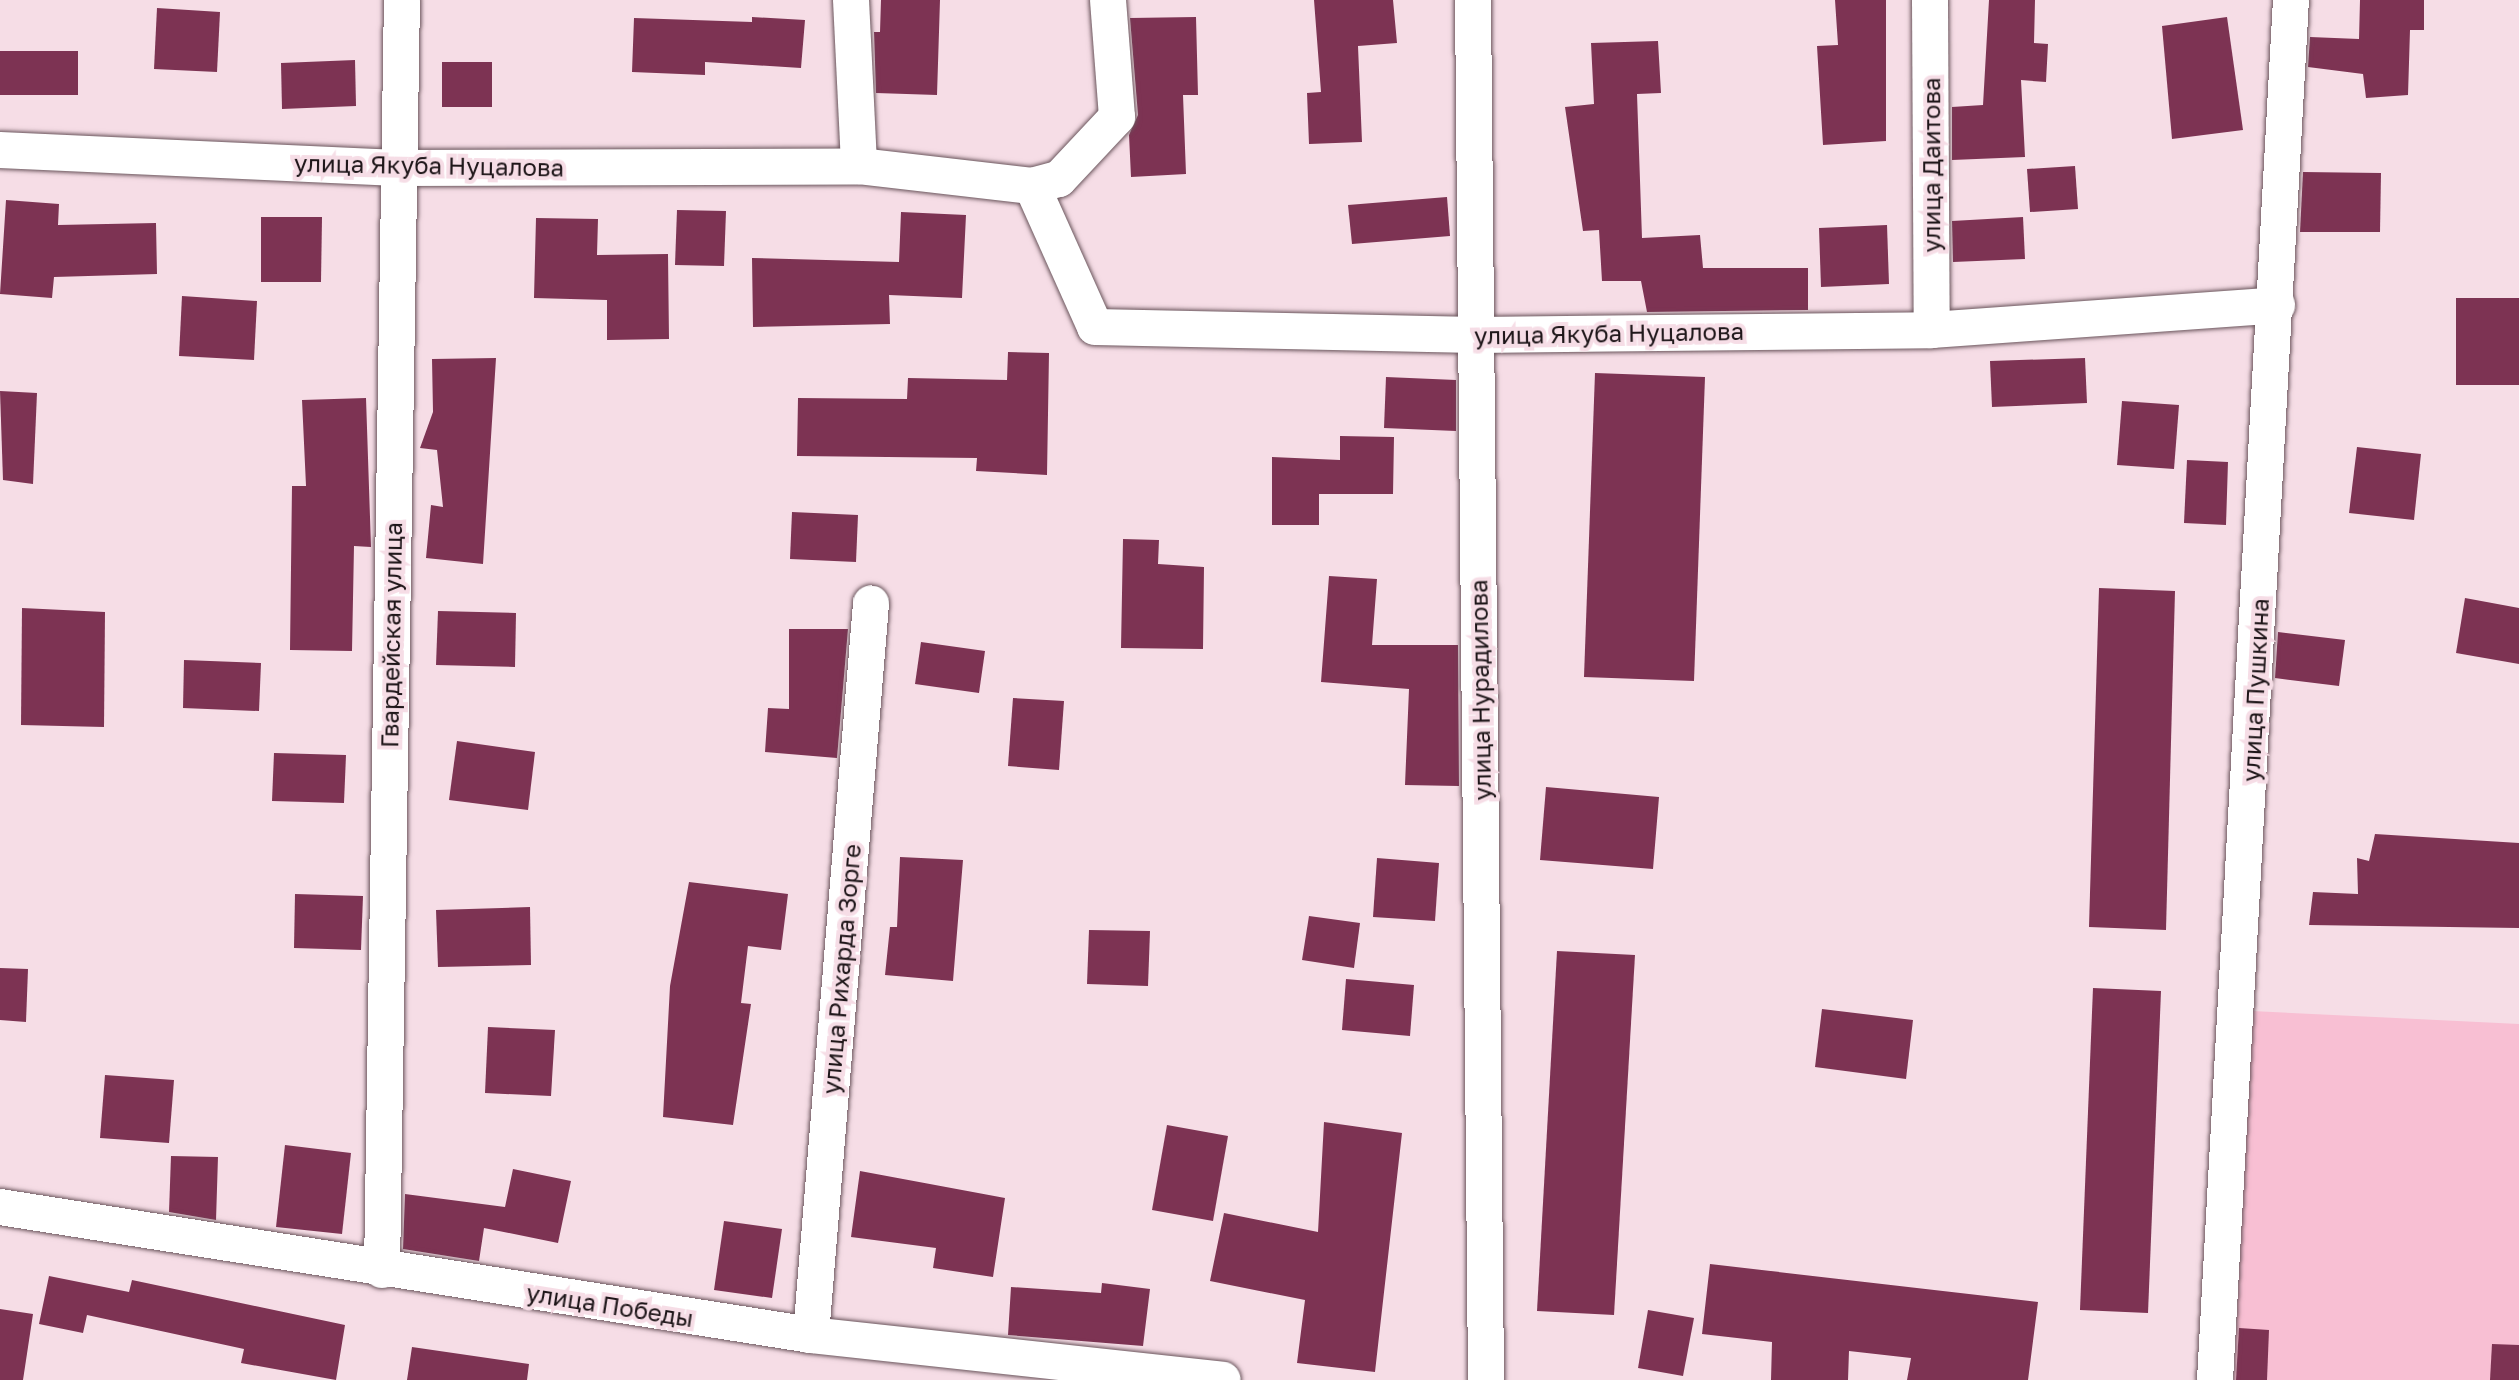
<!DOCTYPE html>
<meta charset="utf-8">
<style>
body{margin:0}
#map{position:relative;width:2519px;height:1380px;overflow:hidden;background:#f6dde6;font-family:"Golos Text",sans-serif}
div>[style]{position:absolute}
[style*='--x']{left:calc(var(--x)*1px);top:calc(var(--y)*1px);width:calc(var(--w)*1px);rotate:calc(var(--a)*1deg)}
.green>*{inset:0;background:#f8bfd3}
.building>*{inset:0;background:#7d3353}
.roads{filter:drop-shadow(0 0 2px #6a555c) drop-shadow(0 0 2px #6a555c)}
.minor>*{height:36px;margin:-18px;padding:0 18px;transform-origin:18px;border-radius:18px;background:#fff}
span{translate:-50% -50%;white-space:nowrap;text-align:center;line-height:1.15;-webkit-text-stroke:8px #f6dde6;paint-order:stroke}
.street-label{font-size:24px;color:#1e1619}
</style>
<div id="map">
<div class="green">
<div style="clip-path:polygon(2252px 1011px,2519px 1024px,2519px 1380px,2234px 1380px)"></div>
</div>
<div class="building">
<div style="clip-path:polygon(881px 0,940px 0,937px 95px,876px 93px,874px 32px,880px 32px)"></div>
<div style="clip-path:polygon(1314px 0,1393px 0,1397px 43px,1358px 46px,1362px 142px,1309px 144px,1307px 93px,1321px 92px)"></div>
<div style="clip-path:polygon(1835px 0,1886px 0,1886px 141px,1823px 145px,1817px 46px,1838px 45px)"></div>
<div style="clip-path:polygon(1989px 0,2035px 0,2034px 43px,2048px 44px,2046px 82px,2021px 80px,2025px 157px,1952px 160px,1952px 107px,1983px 105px)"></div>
<div style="clip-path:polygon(2360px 0,2424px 0,2424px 30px,2410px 30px,2408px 95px,2366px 98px,2363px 74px,2308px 67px,2310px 37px,2359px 39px)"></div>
<div style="clip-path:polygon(157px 8px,220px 12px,217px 72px,154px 69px)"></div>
<div style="clip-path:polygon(752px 17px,805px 20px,801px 68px,705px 62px,705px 75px,632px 72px,634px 18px,752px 22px)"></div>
<div style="clip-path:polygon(1196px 17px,1198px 95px,1183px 95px,1186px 174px,1131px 177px,1129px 135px,1138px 115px,1130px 18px)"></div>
<div style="clip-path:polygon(2227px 17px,2243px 130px,2172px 139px,2162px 26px)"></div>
<div style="clip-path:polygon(1658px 41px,1661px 93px,1637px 94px,1642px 238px,1700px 235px,1703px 268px,1808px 268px,1808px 310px,1647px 312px,1641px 281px,1602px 281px,1599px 230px,1583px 231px,1565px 107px,1594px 104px,1591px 43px)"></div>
<div style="clip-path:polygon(0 51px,78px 51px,78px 95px,0 95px)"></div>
<div style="clip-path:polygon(355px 60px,356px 106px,282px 109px,281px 63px)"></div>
<div style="clip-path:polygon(442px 62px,492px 62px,492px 107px,442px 107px)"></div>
<div style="clip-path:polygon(2075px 166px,2078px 209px,2030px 212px,2027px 169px)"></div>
<div style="clip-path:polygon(2303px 172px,2381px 173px,2380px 232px,2300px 232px)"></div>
<div style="clip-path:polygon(1447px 197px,1450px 236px,1352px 244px,1348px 205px)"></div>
<div style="clip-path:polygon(6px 200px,59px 204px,58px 225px,156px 223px,157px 274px,54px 277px,52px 298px,0 294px)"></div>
<div style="clip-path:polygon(677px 210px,726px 211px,724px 266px,675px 265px)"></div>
<div style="clip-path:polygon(901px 212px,966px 215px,962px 298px,889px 295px,890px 324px,753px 327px,752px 258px,899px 262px)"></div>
<div style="clip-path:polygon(261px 217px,322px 217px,321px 282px,261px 282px)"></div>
<div style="clip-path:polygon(2023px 217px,2025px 259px,1953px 262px,1952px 221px)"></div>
<div style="clip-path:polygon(536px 218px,598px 219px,597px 255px,668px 254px,669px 339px,607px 340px,607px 300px,534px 298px)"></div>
<div style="clip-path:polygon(1887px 225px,1889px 284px,1821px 287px,1819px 228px)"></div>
<div style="clip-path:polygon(182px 296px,257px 301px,254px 360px,179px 356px)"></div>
<div style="clip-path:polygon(2456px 298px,2519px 298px,2519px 385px,2456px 385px)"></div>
<div style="clip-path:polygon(1008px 352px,1049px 353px,1047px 475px,976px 471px,977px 458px,797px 456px,798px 398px,907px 399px,908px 378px,1007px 380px)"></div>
<div style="clip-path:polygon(496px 358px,483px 564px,426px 558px,431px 505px,443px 507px,437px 450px,420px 448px,433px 412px,432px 359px)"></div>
<div style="clip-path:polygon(2085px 358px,2087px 403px,1992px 407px,1990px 361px)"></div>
<div style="clip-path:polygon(1595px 373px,1705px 377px,1694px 681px,1584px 677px)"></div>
<div style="clip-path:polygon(1386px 377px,1456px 380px,1456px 431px,1384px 428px)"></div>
<div style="clip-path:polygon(0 391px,37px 393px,33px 484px,3px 480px)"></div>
<div style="clip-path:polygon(366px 398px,371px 547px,354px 546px,352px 651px,290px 650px,292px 486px,306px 486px,302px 400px)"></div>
<div style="clip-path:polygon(2122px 401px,2179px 405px,2174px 469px,2117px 465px)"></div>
<div style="clip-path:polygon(1340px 436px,1394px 437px,1393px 494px,1319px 494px,1319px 525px,1272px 525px,1272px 457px,1340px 460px)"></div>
<div style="clip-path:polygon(2357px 447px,2421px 454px,2414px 520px,2349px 513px)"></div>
<div style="clip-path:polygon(2187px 460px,2228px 462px,2226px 525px,2184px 523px)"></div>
<div style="clip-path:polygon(792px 512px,858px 515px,856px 562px,790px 559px)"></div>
<div style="clip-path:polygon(1123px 539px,1159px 540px,1158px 564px,1204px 567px,1203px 649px,1121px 648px)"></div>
<div style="clip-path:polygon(1329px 576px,1377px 579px,1372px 645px,1458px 645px,1459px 786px,1405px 785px,1409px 689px,1321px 682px)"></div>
<div style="clip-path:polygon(2099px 588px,2175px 591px,2166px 930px,2089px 927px)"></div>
<div style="clip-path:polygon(2465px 598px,2519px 608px,2519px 664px,2456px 653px)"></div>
<div style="clip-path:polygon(22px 608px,105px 612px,104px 727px,21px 725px)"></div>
<div style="clip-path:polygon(438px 611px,516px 613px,515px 667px,436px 665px)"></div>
<div style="clip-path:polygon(789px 629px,848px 629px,837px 758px,765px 752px,768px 708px,789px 709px)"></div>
<div style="clip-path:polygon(2278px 632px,2345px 640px,2339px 686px,2275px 678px)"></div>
<div style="clip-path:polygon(921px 642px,985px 651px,979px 693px,915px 684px)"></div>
<div style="clip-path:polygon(184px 660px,261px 663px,259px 711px,183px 708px)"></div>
<div style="clip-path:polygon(1013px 698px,1064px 701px,1059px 770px,1008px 766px)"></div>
<div style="clip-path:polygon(457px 741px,535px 752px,528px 810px,449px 800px)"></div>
<div style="clip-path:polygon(274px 753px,346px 755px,344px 803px,272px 801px)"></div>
<div style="clip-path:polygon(1546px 787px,1659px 797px,1653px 869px,1540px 860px)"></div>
<div style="clip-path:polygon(2375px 834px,2519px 843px,2519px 928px,2309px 925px,2313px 892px,2358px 894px,2357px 858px,2369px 861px)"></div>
<div style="clip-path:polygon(900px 857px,963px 860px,953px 981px,885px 975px,890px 927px,897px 927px)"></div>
<div style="clip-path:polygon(1377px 858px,1439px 863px,1435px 921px,1373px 917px)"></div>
<div style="clip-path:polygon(689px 882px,788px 894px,781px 950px,748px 946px,741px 1003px,751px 1004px,733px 1125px,663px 1117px,670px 986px)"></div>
<div style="clip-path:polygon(295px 894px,363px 896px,361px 950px,294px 948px)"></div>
<div style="clip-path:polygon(530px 907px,531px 965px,438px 967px,436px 910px)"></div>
<div style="clip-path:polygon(1309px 916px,1360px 923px,1354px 968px,1302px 960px)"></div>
<div style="clip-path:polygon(1089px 930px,1150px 931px,1148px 986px,1087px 984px)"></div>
<div style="clip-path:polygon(1557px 951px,1635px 955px,1614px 1315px,1537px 1311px)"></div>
<div style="clip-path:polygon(0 968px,28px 969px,26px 1022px,0 1020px)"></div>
<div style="clip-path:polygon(1346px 979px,1414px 985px,1410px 1036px,1342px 1030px)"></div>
<div style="clip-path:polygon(2093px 988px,2161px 991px,2148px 1313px,2080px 1310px)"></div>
<div style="clip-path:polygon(1822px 1009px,1913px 1020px,1906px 1079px,1815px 1067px)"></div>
<div style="clip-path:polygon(488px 1027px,555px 1030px,551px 1096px,485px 1093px)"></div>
<div style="clip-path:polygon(105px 1075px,174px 1080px,169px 1143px,100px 1138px)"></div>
<div style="clip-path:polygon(1324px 1122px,1402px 1133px,1375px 1372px,1297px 1363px,1305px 1300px,1210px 1281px,1224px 1213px,1318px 1232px)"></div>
<div style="clip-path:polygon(1167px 1125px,1228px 1136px,1213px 1221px,1152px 1210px)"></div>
<div style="clip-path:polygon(285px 1145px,351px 1153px,342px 1234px,276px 1227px)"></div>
<div style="clip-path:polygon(171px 1156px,218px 1157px,216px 1220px,169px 1212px)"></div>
<div style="clip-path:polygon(513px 1169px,571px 1181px,558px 1243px,484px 1228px,479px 1261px,403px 1249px,405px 1194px,505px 1207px)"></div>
<div style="clip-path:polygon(860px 1171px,1005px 1198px,993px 1277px,933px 1268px,936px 1248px,851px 1237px)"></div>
<div style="clip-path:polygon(724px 1221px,782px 1229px,772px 1298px,714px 1290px)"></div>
<div style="clip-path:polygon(1710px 1264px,2038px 1302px,2028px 1380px,1907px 1380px,1911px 1358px,1849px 1351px,1848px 1380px,1771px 1380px,1772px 1342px,1702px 1334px)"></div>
<div style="clip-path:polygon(49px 1276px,129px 1292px,132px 1280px,345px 1325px,336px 1380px,241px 1363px,244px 1349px,87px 1315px,83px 1333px,39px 1324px)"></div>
<div style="clip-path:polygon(1102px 1283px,1150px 1289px,1143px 1346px,1008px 1335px,1011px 1287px,1101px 1293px)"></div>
<div style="clip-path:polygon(0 1309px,33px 1314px,23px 1380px,0 1380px)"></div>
<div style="clip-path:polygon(1648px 1310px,1694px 1318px,1683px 1376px,1638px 1368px)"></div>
<div style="clip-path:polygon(2239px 1328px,2269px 1330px,2267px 1380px,2236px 1380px)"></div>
<div style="clip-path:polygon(2492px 1344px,2519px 1345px,2519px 1380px,2490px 1380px)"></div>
<div style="clip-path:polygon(412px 1347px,529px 1364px,527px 1380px,407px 1380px)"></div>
</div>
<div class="roads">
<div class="minor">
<div style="--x:851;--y:0;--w:166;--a:87.2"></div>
<div style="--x:1473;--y:0;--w:1380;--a:89.46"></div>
<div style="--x:1930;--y:0;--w:330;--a:89.7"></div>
<div style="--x:0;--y:150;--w:398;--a:2.6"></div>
<div style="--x:398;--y:168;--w:461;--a:-0.2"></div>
<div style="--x:859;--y:166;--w:174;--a:6.6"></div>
<div style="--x:1032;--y:186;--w:28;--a:-15"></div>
<div style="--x:1059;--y:179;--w:85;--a:-46.9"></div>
<div style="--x:1117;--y:117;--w:117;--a:-94.4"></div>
<div style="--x:1032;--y:186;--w:154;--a:65.9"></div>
<div style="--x:1095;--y:327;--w:381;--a:1.2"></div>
<div style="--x:1476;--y:335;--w:456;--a:-0.6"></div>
<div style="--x:1932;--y:330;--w:346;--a:-4.1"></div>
<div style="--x:0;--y:1207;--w:821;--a:8.97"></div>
<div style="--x:811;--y:1335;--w:414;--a:6.2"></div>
<div style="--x:382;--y:1270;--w:1270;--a:-89.1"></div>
<div style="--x:811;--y:1335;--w:734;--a:-85.31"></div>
<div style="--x:2215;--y:1380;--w:1382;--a:-86.85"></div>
</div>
</div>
<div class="street-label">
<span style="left:429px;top:165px;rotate:1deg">улица Якуба Нуцалова</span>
<span style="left:1931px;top:165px;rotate:-90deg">улица Даитова</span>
<span style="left:1609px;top:333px;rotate:-1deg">улица Якуба Нуцалова</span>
<span style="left:391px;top:635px;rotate:-89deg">Гвардейская улица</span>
<span style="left:1480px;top:690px;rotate:-91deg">улица Нурадилова</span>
<span style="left:2255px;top:690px;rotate:-87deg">улица Пушкина</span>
<span style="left:841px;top:969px;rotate:-85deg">улица Рихарда Зорге</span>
<span style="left:610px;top:1305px;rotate:9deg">улица Победы</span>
</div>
</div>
